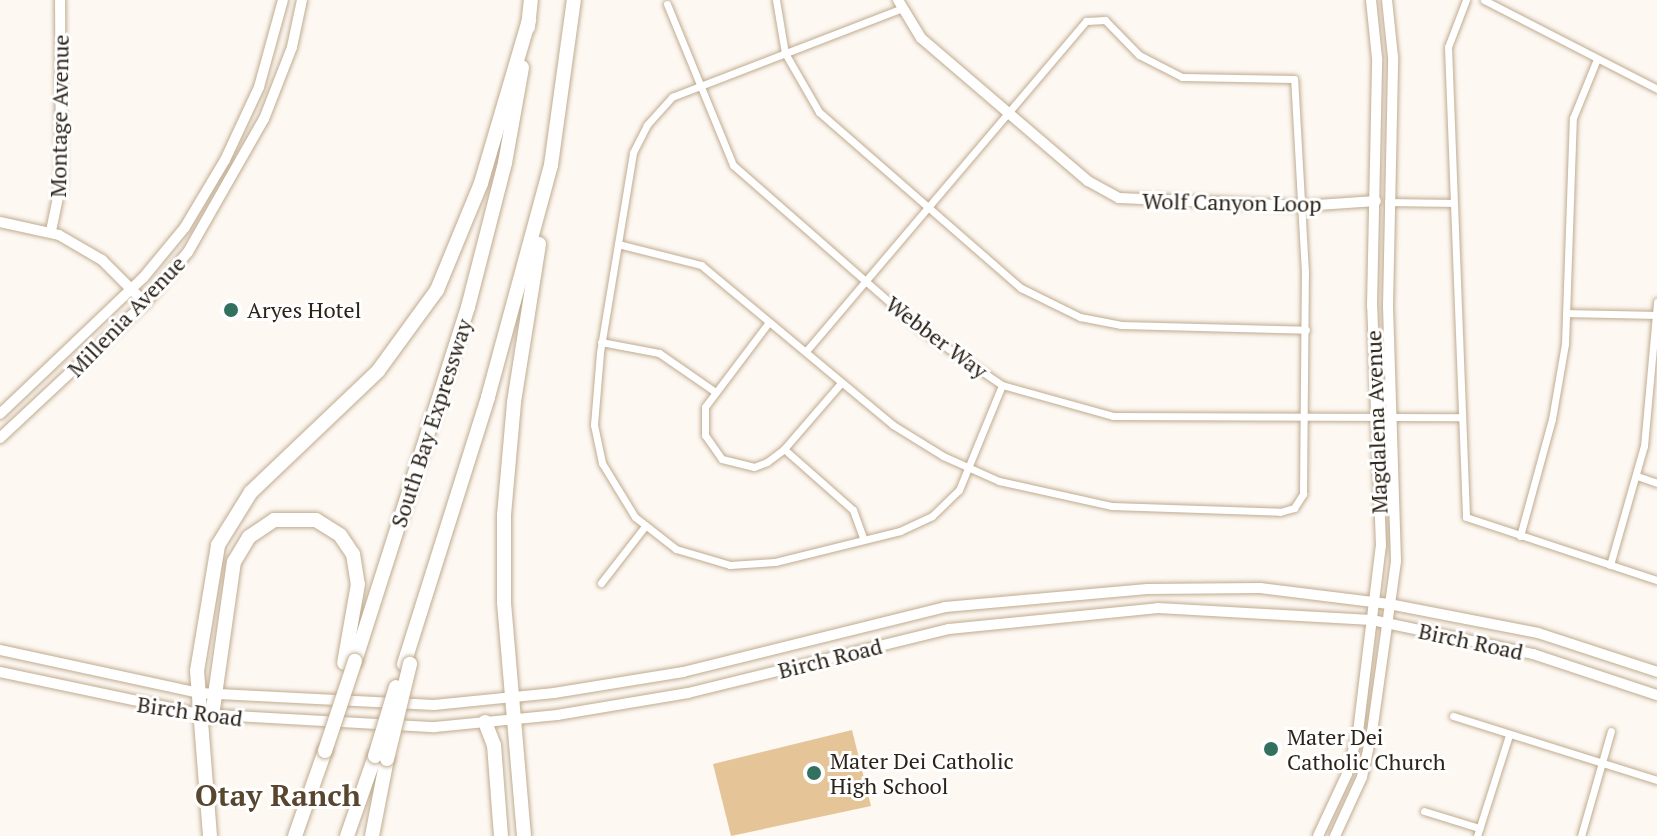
<!DOCTYPE html>
<style>
body{margin:0}
#map{position:relative;width:1657px;height:836px;overflow:hidden;background:#fdf8f2;font-family:"PT Serif",serif}
div>[style]{position:absolute}
[style*='--x']{left:calc(var(--x)*1px);top:calc(var(--y)*1px);width:calc(var(--w)*1px);rotate:calc(var(--a)*1deg)}
.green>*{inset:0;background:#e5c498}
.roads{filter:drop-shadow(0 0 2px #c0ab8f) drop-shadow(0 0 2px #c0ab8f)}
.street>*{height:7px;margin:-3.5px;padding:0 3.5px;transform-origin:3.5px;border-radius:3.5px;background:#fff}
.secondary>*{height:10px;margin:-5px;padding:0 5px;transform-origin:5px;border-radius:5px;background:#fff}
.highway>*{height:14px;margin:-7px;padding:0 7px;transform-origin:7px;border-radius:7px;background:#fff}
.bridges{filter:drop-shadow(0 0 2px #c0ab8f) drop-shadow(0 0 2px #c0ab8f)}
.highway-bridge>*{height:14px;margin:-7px;padding:0 7px;transform-origin:7px;border-radius:7px;background:#fff}
.dots>*{width:22px;height:22px;translate:-50% -50%;box-sizing:border-box;border:4px solid #fff;border-radius:50%}
span{translate:-50% -50%;white-space:nowrap;text-align:center;line-height:1.15;-webkit-text-stroke:6px #fff;paint-order:stroke}
.street-label{font-size:22px;color:#2b2318}
.poi-label{font-size:22px;color:#2b2318}
.left{translate:0 -50%;text-align:left}
.district-label{font-size:30px;color:#59462e;font-weight:700}
</style>
<div id="map">
<div class="green">
<div style="clip-path:polygon(852px 730px,871px 806px,731px 836px,713px 764px)"></div>
</div>
<div class="roads">
<div class="street">
<div style="--x:776;--y:0;--w:54;--a:80.4"></div>
<div style="--x:785;--y:53;--w:68;--a:60"></div>
<div style="--x:819;--y:112;--w:268;--a:41.1"></div>
<div style="--x:1021;--y:288;--w:66;--a:26.2"></div>
<div style="--x:1080;--y:317;--w:42;--a:11"></div>
<div style="--x:1121;--y:325;--w:185;--a:1.5"></div>
<div style="--x:1466;--y:0;--w:50;--a:111"></div>
<div style="--x:1448;--y:47;--w:470;--a:87.8"></div>
<div style="--x:1466;--y:517;--w:201;--a:18.3"></div>
<div style="--x:1484;--y:0;--w:195;--a:27.2"></div>
<div style="--x:667;--y:4;--w:174;--a:67.7"></div>
<div style="--x:733;--y:165;--w:254;--a:41.2"></div>
<div style="--x:924;--y:332;--w:94;--a:34.2"></div>
<div style="--x:1002;--y:385;--w:115;--a:15.6"></div>
<div style="--x:1113;--y:416;--w:348;--a:0.2"></div>
<div style="--x:900;--y:9;--w:244;--a:158.9"></div>
<div style="--x:672;--y:97;--w:38;--a:132"></div>
<div style="--x:647;--y:125;--w:31;--a:117"></div>
<div style="--x:633;--y:153;--w:203;--a:99.4"></div>
<div style="--x:600;--y:353;--w:72;--a:94.8"></div>
<div style="--x:594;--y:425;--w:39;--a:78"></div>
<div style="--x:602;--y:463;--w:63;--a:58.6"></div>
<div style="--x:635;--y:517;--w:52;--a:38"></div>
<div style="--x:676;--y:549;--w:56;--a:16.5"></div>
<div style="--x:730;--y:565;--w:45;--a:-3.8"></div>
<div style="--x:775;--y:562;--w:129;--a:-13.9"></div>
<div style="--x:900;--y:531;--w:35;--a:-25"></div>
<div style="--x:932;--y:516;--w:37;--a:-44"></div>
<div style="--x:959;--y:490;--w:113;--a:-67.7"></div>
<div style="--x:1388;--y:202;--w:66;--a:0.9"></div>
<div style="--x:618;--y:244;--w:86;--a:14.2"></div>
<div style="--x:701;--y:265;--w:250;--a:39.8"></div>
<div style="--x:893;--y:425;--w:59;--a:31.8"></div>
<div style="--x:943;--y:456;--w:61;--a:24.1"></div>
<div style="--x:999;--y:481;--w:116;--a:12.5"></div>
<div style="--x:1112;--y:506;--w:168;--a:2"></div>
<div style="--x:1280;--y:512;--w:15;--a:-16"></div>
<div style="--x:1294;--y:508;--w:17;--a:-57"></div>
<div style="--x:1303;--y:494;--w:221;--a:-89.5"></div>
<div style="--x:1305;--y:273;--w:194;--a:-93.2"></div>
<div style="--x:1294;--y:79;--w:112;--a:-179"></div>
<div style="--x:1182;--y:77;--w:48;--a:-152.9"></div>
<div style="--x:1139;--y:55;--w:49;--a:-134.2"></div>
<div style="--x:1105;--y:20;--w:19;--a:177"></div>
<div style="--x:1086;--y:21;--w:433;--a:130.3"></div>
<div style="--x:1566;--y:313;--w:90;--a:1.3"></div>
<div style="--x:769;--y:322;--w:106;--a:127"></div>
<div style="--x:705;--y:407;--w:28;--a:90"></div>
<div style="--x:705;--y:435;--w:29;--a:55"></div>
<div style="--x:722;--y:459;--w:33;--a:14"></div>
<div style="--x:754;--y:467;--w:14;--a:-21"></div>
<div style="--x:767;--y:462;--w:21;--a:-37"></div>
<div style="--x:784;--y:449;--w:87;--a:-49.2"></div>
<div style="--x:601;--y:342;--w:59;--a:10.7"></div>
<div style="--x:659;--y:353;--w:67;--a:34.6"></div>
<div style="--x:784;--y:449;--w:92;--a:41.5"></div>
<div style="--x:853;--y:510;--w:30;--a:70"></div>
<div style="--x:1637;--y:476;--w:21;--a:19"></div>
<div style="--x:1520;--y:536;--w:121;--a:-74.7"></div>
<div style="--x:1552;--y:419;--w:76;--a:-80.2"></div>
<div style="--x:1565;--y:344;--w:226;--a:-88"></div>
<div style="--x:1573;--y:118;--w:64;--a:-67.9"></div>
<div style="--x:1610;--y:565;--w:124;--a:-74.1"></div>
<div style="--x:1644;--y:446;--w:145;--a:-84.8"></div>
<div style="--x:601;--y:583;--w:72;--a:-52.3"></div>
<div style="--x:1453;--y:716;--w:214;--a:17.4"></div>
<div style="--x:1424;--y:811;--w:58;--a:17.2"></div>
<div style="--x:1477;--y:836;--w:106;--a:-72.4"></div>
<div style="--x:1581;--y:836;--w:109;--a:-74.1"></div>
</div>
<div class="secondary">
<div style="--x:898;--y:0;--w:44;--a:58.8"></div>
<div style="--x:921;--y:38;--w:220;--a:40.6"></div>
<div style="--x:1088;--y:181;--w:35;--a:29"></div>
<div style="--x:1119;--y:198;--w:184;--a:2.5"></div>
<div style="--x:1303;--y:206;--w:73;--a:-3.9"></div>
<div style="--x:0;--y:222;--w:60;--a:12.4"></div>
<div style="--x:59;--y:235;--w:50;--a:30.2"></div>
<div style="--x:102;--y:260;--w:61;--a:45"></div>
<div style="--x:51;--y:231;--w:49;--a:-78.2"></div>
<div style="--x:61;--y:183;--w:183;--a:-90.3"></div>
<div style="--x:0;--y:414;--w:197;--a:-43.6"></div>
<div style="--x:143;--y:278;--w:66;--a:-50.5"></div>
<div style="--x:185;--y:227;--w:78;--a:-59.2"></div>
<div style="--x:225;--y:160;--w:81;--a:-65"></div>
<div style="--x:259;--y:87;--w:90;--a:-74.6"></div>
<div style="--x:0;--y:438;--w:198;--a:-43"></div>
<div style="--x:145;--y:303;--w:67;--a:-49.9"></div>
<div style="--x:188;--y:252;--w:153;--a:-60.3"></div>
<div style="--x:264;--y:119;--w:77;--a:-68.7"></div>
<div style="--x:292;--y:47;--w:48;--a:-78"></div>
<div style="--x:0;--y:650;--w:204;--a:12.2"></div>
<div style="--x:199;--y:693;--w:235;--a:2.9"></div>
<div style="--x:434;--y:705;--w:121;--a:-5.7"></div>
<div style="--x:554;--y:693;--w:131;--a:-9.2"></div>
<div style="--x:683;--y:672;--w:270;--a:-13.9"></div>
<div style="--x:945;--y:607;--w:203;--a:-5.1"></div>
<div style="--x:1147;--y:589;--w:113;--a:-0.5"></div>
<div style="--x:1260;--y:588;--w:130;--a:7.1"></div>
<div style="--x:1389;--y:604;--w:152;--a:11"></div>
<div style="--x:1538;--y:633;--w:125;--a:18.1"></div>
<div style="--x:0;--y:672;--w:203;--a:11.9"></div>
<div style="--x:199;--y:714;--w:236;--a:3.2"></div>
<div style="--x:435;--y:727;--w:123;--a:-5.6"></div>
<div style="--x:557;--y:715;--w:133;--a:-9.5"></div>
<div style="--x:688;--y:693;--w:269;--a:-13.8"></div>
<div style="--x:949;--y:629;--w:210;--a:-5.7"></div>
<div style="--x:1158;--y:608;--w:214;--a:3.2"></div>
<div style="--x:1372;--y:620;--w:165;--a:11.9"></div>
<div style="--x:1533;--y:654;--w:131;--a:18.3"></div>
<div style="--x:1318;--y:836;--w:68;--a:-64.9"></div>
<div style="--x:1347;--y:774;--w:43;--a:-75.3"></div>
<div style="--x:1358;--y:732;--w:187;--a:-83"></div>
<div style="--x:1381;--y:546;--w:240;--a:-92.1"></div>
<div style="--x:1372;--y:306;--w:248;--a:-88.8"></div>
<div style="--x:1377;--y:58;--w:58;--a:-95.9"></div>
<div style="--x:1335;--y:836;--w:65;--a:-65.4"></div>
<div style="--x:1362;--y:777;--w:46;--a:-77.5"></div>
<div style="--x:1372;--y:732;--w:173;--a:-82"></div>
<div style="--x:1396;--y:561;--w:255;--a:-91.8"></div>
<div style="--x:1388;--y:306;--w:249;--a:-88.8"></div>
<div style="--x:1393;--y:57;--w:57;--a:-96"></div>
</div>
<div class="highway">
<div style="--x:528;--y:27;--w:27;--a:-84"></div>
<div style="--x:355;--y:661;--w:372;--a:-72.3"></div>
<div style="--x:468;--y:307;--w:149;--a:-75.6"></div>
<div style="--x:505;--y:163;--w:97;--a:-79.9"></div>
<div style="--x:404;--y:664;--w:280;--a:-72.5"></div>
<div style="--x:488;--y:397;--w:240;--a:-74.8"></div>
<div style="--x:551;--y:165;--w:167;--a:-82.1"></div>
<div style="--x:212;--y:716;--w:156;--a:-81.9"></div>
<div style="--x:234;--y:562;--w:29;--a:-59"></div>
<div style="--x:249;--y:537;--w:30;--a:-34"></div>
<div style="--x:274;--y:520;--w:42;--a:0"></div>
<div style="--x:316;--y:520;--w:28;--a:32"></div>
<div style="--x:340;--y:535;--w:23;--a:56"></div>
<div style="--x:353;--y:554;--w:30;--a:81"></div>
<div style="--x:358;--y:584;--w:80;--a:100"></div>
<div style="--x:485;--y:722;--w:25;--a:69"></div>
<div style="--x:494;--y:745;--w:91;--a:85.6"></div>
<div style="--x:210;--y:836;--w:166;--a:-94.5"></div>
<div style="--x:197;--y:671;--w:128;--a:-80.5"></div>
<div style="--x:218;--y:545;--w:62;--a:-58.1"></div>
<div style="--x:251;--y:492;--w:175;--a:-43.6"></div>
<div style="--x:378;--y:371;--w:100;--a:-53.9"></div>
<div style="--x:437;--y:290;--w:116;--a:-67.6"></div>
<div style="--x:481;--y:183;--w:170;--a:-73.6"></div>
<div style="--x:295;--y:836;--w:90;--a:-70.6"></div>
<div style="--x:347;--y:836;--w:85;--a:-70.7"></div>
<div style="--x:372;--y:836;--w:78;--a:-79"></div>
<div style="--x:524;--y:836;--w:235;--a:-94.9"></div>
<div style="--x:504;--y:602;--w:87;--a:-90"></div>
<div style="--x:504;--y:515;--w:113;--a:-84.9"></div>
<div style="--x:514;--y:402;--w:160;--a:-81"></div>
</div>
</div>
<div class="bridges">
<div class="highway-bridge">
<div style="--x:325;--y:751;--w:95;--a:-71.6"></div>
<div style="--x:375;--y:756;--w:72;--a:-73.1"></div>
<div style="--x:387;--y:759;--w:98;--a:-76.4"></div>
</div>
</div>
<div class="dots">
<div style="left:231px;top:310px;background:#32715e"></div>
<div style="left:1271px;top:749px;background:#32715e"></div>
<div style="left:814px;top:773px;background:#32715e"></div>
</div>
<div class="street-label">
<span style="left:59px;top:116px;rotate:-89deg">Montage Avenue</span>
<span style="left:1232px;top:202px;rotate:1deg">Wolf Canyon Loop</span>
<span style="left:126px;top:316px;rotate:-46deg">Millenia Avenue</span>
<span style="left:937px;top:337px;rotate:37deg">Webber Way</span>
<span style="left:1376px;top:422px;rotate:-92deg">Magdalena Avenue</span>
<span style="left:431px;top:423px;rotate:-72deg">South Bay Expressway</span>
<span style="left:1471px;top:641px;rotate:12deg">Birch Road</span>
<span style="left:830px;top:658px;rotate:-14deg">Birch Road</span>
<span style="left:190px;top:711px;rotate:8deg">Birch Road</span>
</div>
<div class="poi-label">
<span class="left" style="left:247px;top:310px">Aryes Hotel</span>
<span class="left" style="left:1287px;top:749px">Mater Dei<br>Catholic Church</span>
<span class="left" style="left:830px;top:773px">Mater Dei Catholic<br>High School</span>
</div>
<div class="district-label">
<span style="left:278px;top:795px">Otay Ranch</span>
</div>
</div>
